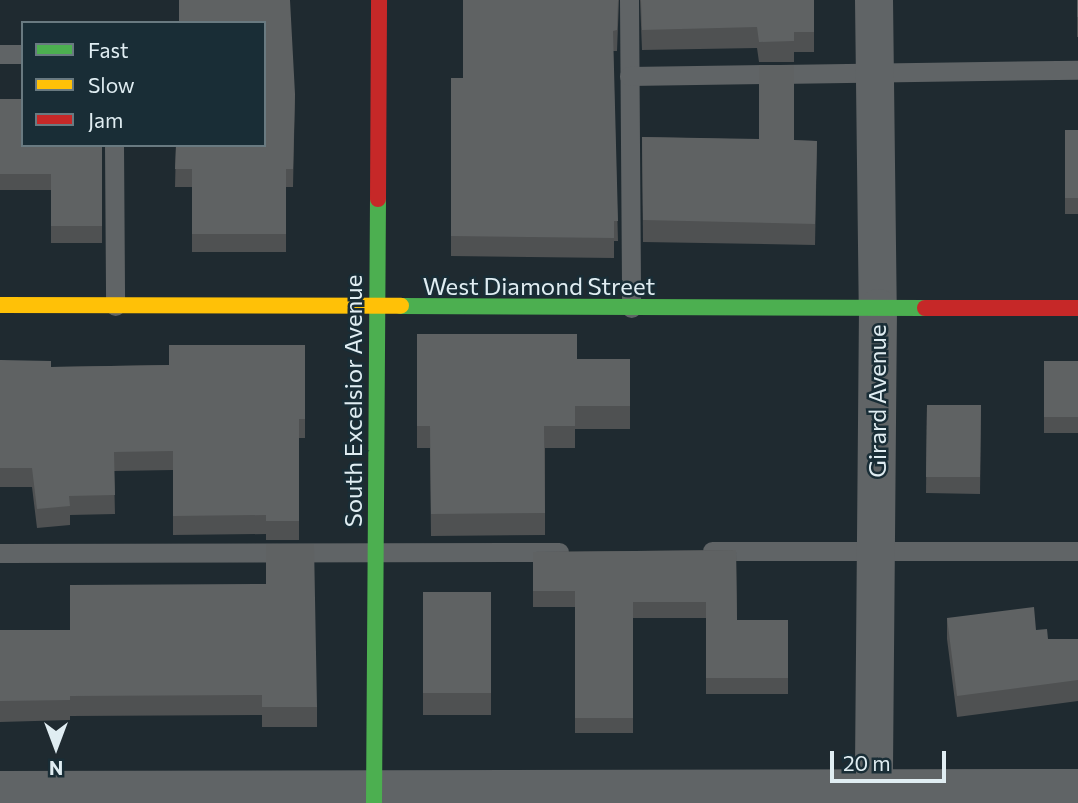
<!DOCTYPE html>
<style>
body{margin:0}
#map{position:relative;width:1078px;height:803px;overflow:hidden;background:#1f2a30;font-family:Commissioner,sans-serif}
div>[style]{position:absolute}
[style*='--x']{left:calc(var(--x)*1px);top:calc(var(--y)*1px);width:calc(var(--w)*1px);rotate:calc(var(--a)*1deg)}
.lane>*{height:19px;margin:-9.5px;padding:0 9.5px;transform-origin:9.5px;border-radius:9.5px;background:#606466}
.street>*{height:38px;margin:-19px;padding:0 19px;transform-origin:19px;border-radius:19px;background:#606466}
.fast>*{height:16px;margin:-8px;padding:0 8px;transform-origin:8px;border-radius:8px;background:#4caf50}
.slow>*{height:16px;margin:-8px;padding:0 8px;transform-origin:8px;border-radius:8px;background:#ffc107}
.jam>*{height:16px;margin:-8px;padding:0 8px;transform-origin:8px;border-radius:8px;background:#c62828}
.wall>*{inset:0;background:#4f5152}
.building>*{inset:0;background:#5f6263}
span{translate:-50% -50%;white-space:nowrap;text-align:center;line-height:1.15;-webkit-text-stroke:5px #192d36;paint-order:stroke}
.street-label{font-size:24px;color:#e0edf2}
.legend{position:absolute;left:21px;top:21px;width:245px;height:126px;box-sizing:border-box;background:#192d36;border:2px solid #697a81;margin:0;padding:9px 12px;list-style:none;font-size:21px;color:#e0edf2}
.legend li{display:flex;align-items:center;gap:14px;height:35px}
.legend b{width:35px;border:2px solid #697a81}
.north{position:absolute;left:21px;top:712px;width:70px;height:70px;-webkit-text-stroke:5px #192d36;paint-order:stroke;rotate:180deg;font-size:19px;font-weight:700;line-height:28px;text-align:center;color:#e0edf2}
.north::after{content:'';display:block;margin:auto;width:24px;height:32px;background:#e0edf2;clip-path:polygon(50% 0,100% 100%,50% 72%,0 100%)}
.scale{position:absolute;left:830px;top:751px;width:116px;height:32px;box-sizing:border-box;border:4px solid #e0edf2;border-top:0;padding-left:9px;font-size:21px;line-height:24px;white-space:nowrap;color:#e0edf2;-webkit-text-stroke:5px #192d36;paint-order:stroke}
</style>
<div id="map">
<div class="lane">
<div style="--x:629;--y:0;--w:308;--a:89.6"></div>
<div style="--x:0;--y:54;--w:23;--a:0"></div>
<div style="--x:629;--y:76;--w:449;--a:-0.8"></div>
<div style="--x:114;--y:145;--w:161;--a:89.6"></div>
<div style="--x:712;--y:551;--w:366;--a:0"></div>
<div style="--x:0;--y:553;--w:559;--a:-0.1"></div>
</div>
<div class="street">
<div style="--x:874;--y:0;--w:308;--a:89.3"></div>
<div style="--x:878;--y:308;--w:495;--a:90.5"></div>
<div style="--x:0;--y:790;--w:1078;--a:-0.11"></div>
</div>
<div class="fast">
<div style="--x:401;--y:306;--w:524;--a:0.22"></div>
<div style="--x:374;--y:803;--w:604;--a:-89.62"></div>
</div>
<div class="slow">
<div style="--x:0;--y:305;--w:401;--a:0.1"></div>
</div>
<div class="jam">
<div style="--x:378;--y:199;--w:199;--a:-89.7"></div>
<div style="--x:925;--y:308;--w:153;--a:0"></div>
</div>
<div class="wall">
<div style="clip-path:polygon(463px 0,619px 0,617px 51px,613px 51px,618px 241px,614px 241px,614px 258px,451px 256px,451px 78px,463px 78px)"></div>
<div style="clip-path:polygon(640px 0,814px 0,814px 52px,794px 52px,794px 62px,759px 62px,757px 48px,642px 50px)"></div>
<div style="clip-path:polygon(1077px 0,1078px 0,1078px 37px,1077px 37px)"></div>
<div style="clip-path:polygon(295px 94px,293px 187px,286px 187px,286px 252px,192px 252px,192px 187px,175px 187px,176px 145px)"></div>
<div style="clip-path:polygon(0 99px,23px 145px,102px 145px,102px 243px,51px 243px,51px 190px,0 190px)"></div>
<div style="clip-path:polygon(1065px 130px,1078px 130px,1078px 214px,1065px 214px)"></div>
<div style="clip-path:polygon(642px 137px,817px 141px,815px 245px,643px 242px)"></div>
<div style="clip-path:polygon(417px 334px,577px 359px,630px 359px,630px 429px,575px 429px,575px 448px,545px 448px,545px 535px,431px 536px,430px 448px,417px 448px)"></div>
<div style="clip-path:polygon(305px 345px,305px 438px,299px 438px,299px 540px,266px 540px,266px 534px,173px 535px,173px 470px,114px 471px,115px 514px,70px 515px,70px 525px,37px 528px,32px 487px,0 487px,0 360px,51px 367px,169px 365px)"></div>
<div style="clip-path:polygon(1044px 361px,1078px 361px,1078px 433px,1044px 433px)"></div>
<div style="clip-path:polygon(927px 405px,981px 405px,980px 494px,926px 493px)"></div>
<div style="clip-path:polygon(736px 550px,737px 620px,788px 620px,788px 694px,706px 694px,706px 618px,633px 618px,633px 733px,575px 733px,575px 607px,533px 607px,533px 552px)"></div>
<div style="clip-path:polygon(423px 592px,491px 592px,491px 715px,423px 715px)"></div>
<div style="clip-path:polygon(947px 618px,1036px 630px,1048px 639px,1078px 639px,1078px 701px,957px 717px,947px 639px)"></div>
<div style="clip-path:polygon(0 630px,317px 707px,317px 727px,262px 727px,262px 715px,70px 716px,70px 720px,0 722px)"></div>
</div>
<div class="building">
<div style="clip-path:polygon(179px 0,290px 0,295px 94px,293px 169px,286px 169px,286px 234px,192px 234px,192px 169px,175px 169px,176px 145px,264px 145px,264px 23px,179px 23px)"></div>
<div style="clip-path:polygon(463px 0,618px 0,617px 30px,613px 31px,618px 221px,614px 221px,614px 238px,451px 236px,451px 78px,463px 78px)"></div>
<div style="clip-path:polygon(641px 0,814px 0,814px 32px,794px 32px,794px 41px,759px 42px,757px 27px,642px 30px)"></div>
<div style="clip-path:polygon(1077px 0,1078px 0,1078px 17px,1077px 17px)"></div>
<div style="clip-path:polygon(759px 65px,794px 65px,794px 140px,817px 141px,815px 224px,643px 220px,642px 137px,759px 139px)"></div>
<div style="clip-path:polygon(0 99px,23px 99px,23px 145px,102px 145px,102px 226px,51px 226px,51px 174px,0 174px)"></div>
<div style="clip-path:polygon(1065px 130px,1078px 130px,1078px 198px,1065px 198px)"></div>
<div style="clip-path:polygon(417px 334px,577px 334px,577px 359px,630px 359px,630px 406px,575px 406px,575px 426px,544px 426px,545px 513px,431px 514px,430px 426px,417px 426px)"></div>
<div style="clip-path:polygon(169px 345px,305px 345px,305px 419px,299px 419px,299px 521px,266px 521px,266px 515px,173px 516px,173px 451px,114px 452px,115px 495px,69px 496px,70px 506px,37px 509px,32px 468px,0 468px,0 360px,51px 361px,51px 367px,169px 365px)"></div>
<div style="clip-path:polygon(1044px 361px,1078px 361px,1078px 417px,1044px 417px)"></div>
<div style="clip-path:polygon(927px 405px,981px 405px,980px 477px,926px 477px)"></div>
<div style="clip-path:polygon(266px 544px,314px 544px,317px 707px,262px 707px,262px 695px,70px 696px,70px 700px,0 701px,0 630px,70px 630px,70px 585px,266px 584px)"></div>
<div style="clip-path:polygon(736px 550px,737px 620px,788px 620px,788px 678px,706px 678px,706px 602px,633px 602px,633px 718px,575px 718px,575px 591px,533px 591px,533px 552px)"></div>
<div style="clip-path:polygon(423px 592px,491px 592px,491px 693px,423px 693px)"></div>
<div style="clip-path:polygon(1034px 607px,1036px 630px,1047px 629px,1048px 639px,1078px 639px,1078px 680px,957px 696px,947px 618px)"></div>
</div>
<div class="street-label">
<span style="left:539px;top:286px">West Diamond Street</span>
<span style="left:353px;top:401px;rotate:-90deg">South Excelsior Avenue</span>
<span style="left:877px;top:401px;rotate:-90deg">Girard Avenue</span>
</div>
<ul class="legend">
<li><b style="height:9px;background:#4caf50"></b>Fast</li>
<li><b style="height:9px;background:#ffc107"></b>Slow</li>
<li><b style="height:9px;background:#c62828"></b>Jam</li>
</ul>
<div class="north">N</div>
<div class="scale">20 m</div>
</div>
